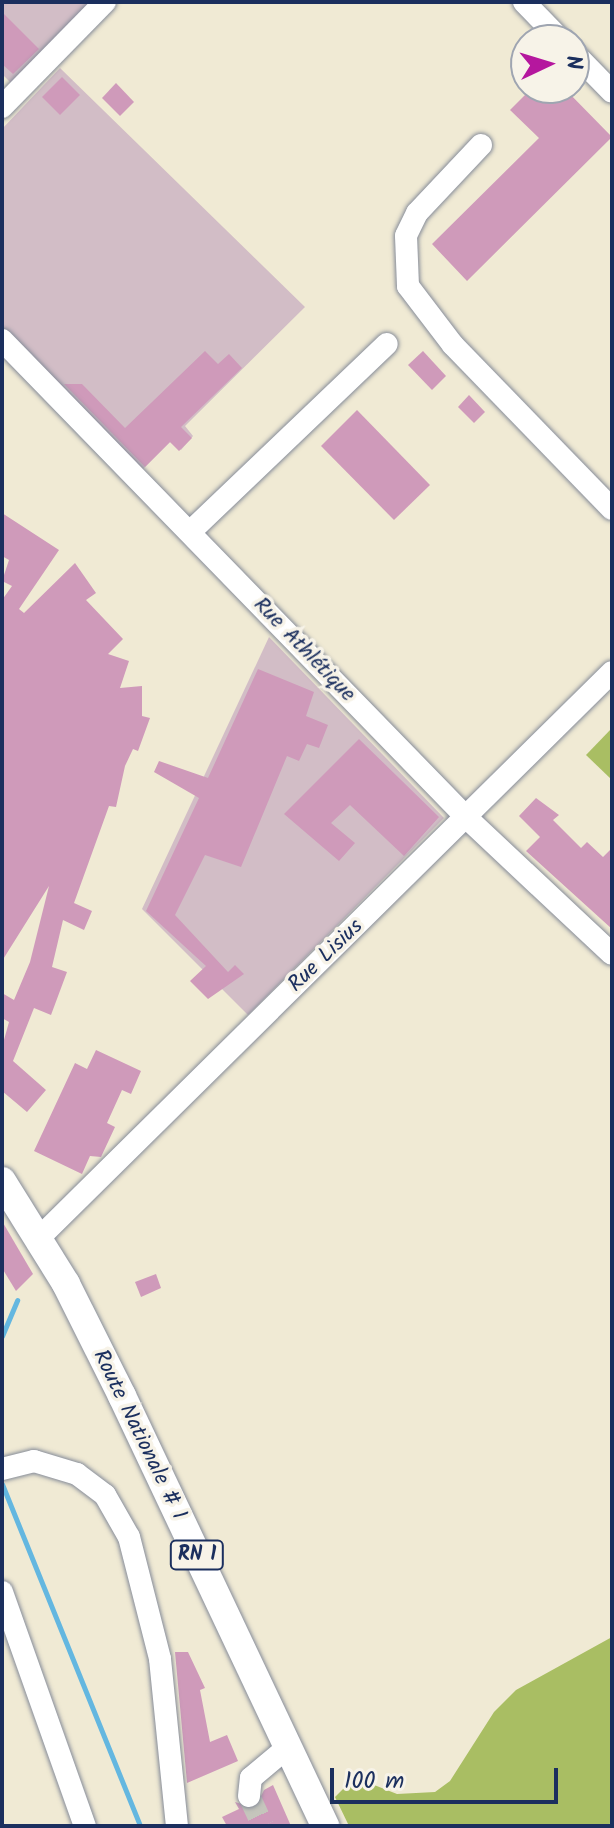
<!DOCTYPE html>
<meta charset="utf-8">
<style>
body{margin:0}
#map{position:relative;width:614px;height:1828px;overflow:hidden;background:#f0ead4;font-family:Kalam,sans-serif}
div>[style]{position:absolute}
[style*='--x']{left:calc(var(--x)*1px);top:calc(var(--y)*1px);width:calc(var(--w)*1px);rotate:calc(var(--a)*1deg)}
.industrial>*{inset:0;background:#d2bdc6}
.green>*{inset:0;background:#a9be63}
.stream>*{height:5px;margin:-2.5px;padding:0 2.5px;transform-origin:2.5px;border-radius:2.5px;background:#64b7e0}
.building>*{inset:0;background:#cf9aba}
.minor-tunnel>*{height:22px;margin-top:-11px;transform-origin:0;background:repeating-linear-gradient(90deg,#c5c5bc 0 22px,transparent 0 33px)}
.roads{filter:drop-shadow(0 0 2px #868c99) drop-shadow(0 0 2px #868c99)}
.minor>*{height:22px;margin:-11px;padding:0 11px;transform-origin:11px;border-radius:11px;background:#fff}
.major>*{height:28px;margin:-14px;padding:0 14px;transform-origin:14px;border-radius:14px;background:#fff}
span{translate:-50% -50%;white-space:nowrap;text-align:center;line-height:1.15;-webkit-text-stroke:7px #f7f3e8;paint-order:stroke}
.shield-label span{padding:2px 6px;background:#f7f3e8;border:2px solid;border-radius:6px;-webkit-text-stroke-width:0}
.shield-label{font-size:20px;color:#1b2f5e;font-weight:700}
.street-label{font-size:22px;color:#1b2f5e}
.frame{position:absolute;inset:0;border:4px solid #1b2f5e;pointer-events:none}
.north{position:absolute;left:510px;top:24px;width:80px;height:80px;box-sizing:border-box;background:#f7f3e8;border:2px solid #9fa5b1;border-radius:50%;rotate:86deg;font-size:22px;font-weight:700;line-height:32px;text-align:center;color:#1b2f5e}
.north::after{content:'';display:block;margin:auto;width:28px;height:36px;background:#b5179e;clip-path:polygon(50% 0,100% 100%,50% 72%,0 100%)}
.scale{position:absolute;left:330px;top:1768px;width:228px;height:36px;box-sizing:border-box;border:4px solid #1b2f5e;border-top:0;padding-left:10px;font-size:24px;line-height:28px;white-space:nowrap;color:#1b2f5e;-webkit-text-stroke:6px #f7f3e8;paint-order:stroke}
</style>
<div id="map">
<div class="industrial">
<div style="clip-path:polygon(2px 2px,93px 2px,14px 86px,2px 74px)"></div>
<div style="clip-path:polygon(60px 68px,305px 307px,185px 426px,193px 436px,181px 450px,170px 442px,140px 472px,2px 333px,2px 129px)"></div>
<div style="clip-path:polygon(269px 637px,444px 818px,248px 1015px,142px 909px)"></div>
</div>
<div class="green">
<div style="clip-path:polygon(612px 728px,612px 780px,586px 755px)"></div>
<div style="clip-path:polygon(612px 1637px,612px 1822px,607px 1826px,349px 1826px,335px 1797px,348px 1784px,359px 1779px,397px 1794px,435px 1792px,450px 1781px,494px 1712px,516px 1690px)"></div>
</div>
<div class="stream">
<div style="--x:2;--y:1336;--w:39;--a:-67"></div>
<div style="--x:2;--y:1484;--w:369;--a:68"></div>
</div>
<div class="building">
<div style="clip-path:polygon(2px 12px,39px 49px,13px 74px,2px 64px)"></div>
<div style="clip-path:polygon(62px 77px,80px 95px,60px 115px,42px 97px)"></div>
<div style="clip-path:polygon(116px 83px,134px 102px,120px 116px,102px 98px)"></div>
<div style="clip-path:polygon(532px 88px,564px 88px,612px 137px,467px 281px,432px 244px,539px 138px,510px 110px)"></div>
<div style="clip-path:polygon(205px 351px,218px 364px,229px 354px,242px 368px,181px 427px,192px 438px,179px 451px,170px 442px,145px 467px,64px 384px,82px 384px,125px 428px)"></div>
<div style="clip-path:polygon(423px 351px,446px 376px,432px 390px,408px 365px)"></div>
<div style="clip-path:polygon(469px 395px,485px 412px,474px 423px,458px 407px)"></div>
<div style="clip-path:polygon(357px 410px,430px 485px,394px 520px,321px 446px)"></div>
<div style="clip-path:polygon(2px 513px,59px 550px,19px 609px,24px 613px,75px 563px,96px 593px,86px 600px,123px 639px,108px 654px,129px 661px,120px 688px,142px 686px,142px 716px,150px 718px,138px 751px,133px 749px,125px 766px,116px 807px,109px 806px,74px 903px,92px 911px,84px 930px,63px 920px,52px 967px,67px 972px,51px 1015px,34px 1008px,13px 1061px,46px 1090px,27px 1112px,2px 1091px,2px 1047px,9px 1022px,2px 1018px,2px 993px,14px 1000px,30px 962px,49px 886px,2px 961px,2px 600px,12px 586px,2px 581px,9px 560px,2px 556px)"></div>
<div style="clip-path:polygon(258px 669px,314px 692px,306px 716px,328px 725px,319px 748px,307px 744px,299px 761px,287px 756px,241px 867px,205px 855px,175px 915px,228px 972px,235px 965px,244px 974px,208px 999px,190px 981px,206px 966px,146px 911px,199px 798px,154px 772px,159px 761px,208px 778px)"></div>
<div style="clip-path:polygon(359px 739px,439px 817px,404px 856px,350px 805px,331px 823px,355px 843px,339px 861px,284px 814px)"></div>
<div style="clip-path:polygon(536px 798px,559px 815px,553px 820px,581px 848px,587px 842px,603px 857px,612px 848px,612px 929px,526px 851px,540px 837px,519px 816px)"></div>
<div style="clip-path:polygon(96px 1050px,141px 1071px,131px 1094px,122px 1090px,107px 1123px,115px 1127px,101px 1157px,90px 1156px,82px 1174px,34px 1151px,75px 1063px,87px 1069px)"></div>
<div style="clip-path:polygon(2px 1221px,33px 1274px,16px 1291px,2px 1268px)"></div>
<div style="clip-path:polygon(156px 1274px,161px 1288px,141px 1297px,135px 1282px)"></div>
<div style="clip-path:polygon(175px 1652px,188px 1652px,205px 1688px,200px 1690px,210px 1742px,227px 1735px,238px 1761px,187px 1783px)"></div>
<div style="clip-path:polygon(273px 1785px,291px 1826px,227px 1826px,222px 1817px,239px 1809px,235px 1802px,255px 1808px,264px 1790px)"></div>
</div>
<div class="minor-tunnel">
<div style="--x:249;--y:1796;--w:33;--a:65"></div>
</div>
<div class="roads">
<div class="minor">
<div style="--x:524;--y:2;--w:53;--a:45.8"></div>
<div style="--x:574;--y:53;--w:54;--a:45.7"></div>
<div style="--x:2;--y:107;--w:147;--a:-45.6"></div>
<div style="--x:481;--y:145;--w:93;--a:133.3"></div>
<div style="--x:417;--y:213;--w:25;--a:116"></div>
<div style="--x:406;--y:236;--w:50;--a:87.7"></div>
<div style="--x:408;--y:286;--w:74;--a:52.7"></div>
<div style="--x:453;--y:345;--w:228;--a:45.9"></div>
<div style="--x:2;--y:340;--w:668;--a:45.79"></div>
<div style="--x:468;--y:819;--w:197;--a:43.2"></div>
<div style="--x:190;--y:532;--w:272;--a:-43.7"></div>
<div style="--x:39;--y:1238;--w:805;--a:-44.65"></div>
<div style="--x:2;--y:1469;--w:33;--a:-14"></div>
<div style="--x:34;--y:1461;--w:45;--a:16.8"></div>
<div style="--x:77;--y:1474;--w:35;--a:37"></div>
<div style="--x:105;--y:1495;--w:48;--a:60.3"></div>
<div style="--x:129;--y:1537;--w:126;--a:75.7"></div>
<div style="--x:160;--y:1659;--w:168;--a:84.2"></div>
<div style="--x:2;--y:1592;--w:248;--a:70.5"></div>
<div style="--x:249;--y:1796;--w:18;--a:-84"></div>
<div style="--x:251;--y:1778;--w:48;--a:-40"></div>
</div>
<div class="major">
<div style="--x:2;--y:1181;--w:121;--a:58.1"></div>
<div style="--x:66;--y:1284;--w:125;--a:63.4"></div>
<div style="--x:122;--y:1396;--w:476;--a:64.7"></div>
</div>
</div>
<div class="shield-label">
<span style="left:197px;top:1555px">RN 1</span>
</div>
<div class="street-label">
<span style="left:304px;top:650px;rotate:46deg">Rue Athlétique</span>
<span style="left:326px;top:956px;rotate:-44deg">Rue Lisius</span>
<span style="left:139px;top:1435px;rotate:64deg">Route Nationale # 1</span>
</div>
<div class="frame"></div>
<div class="north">N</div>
<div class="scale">100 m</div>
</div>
